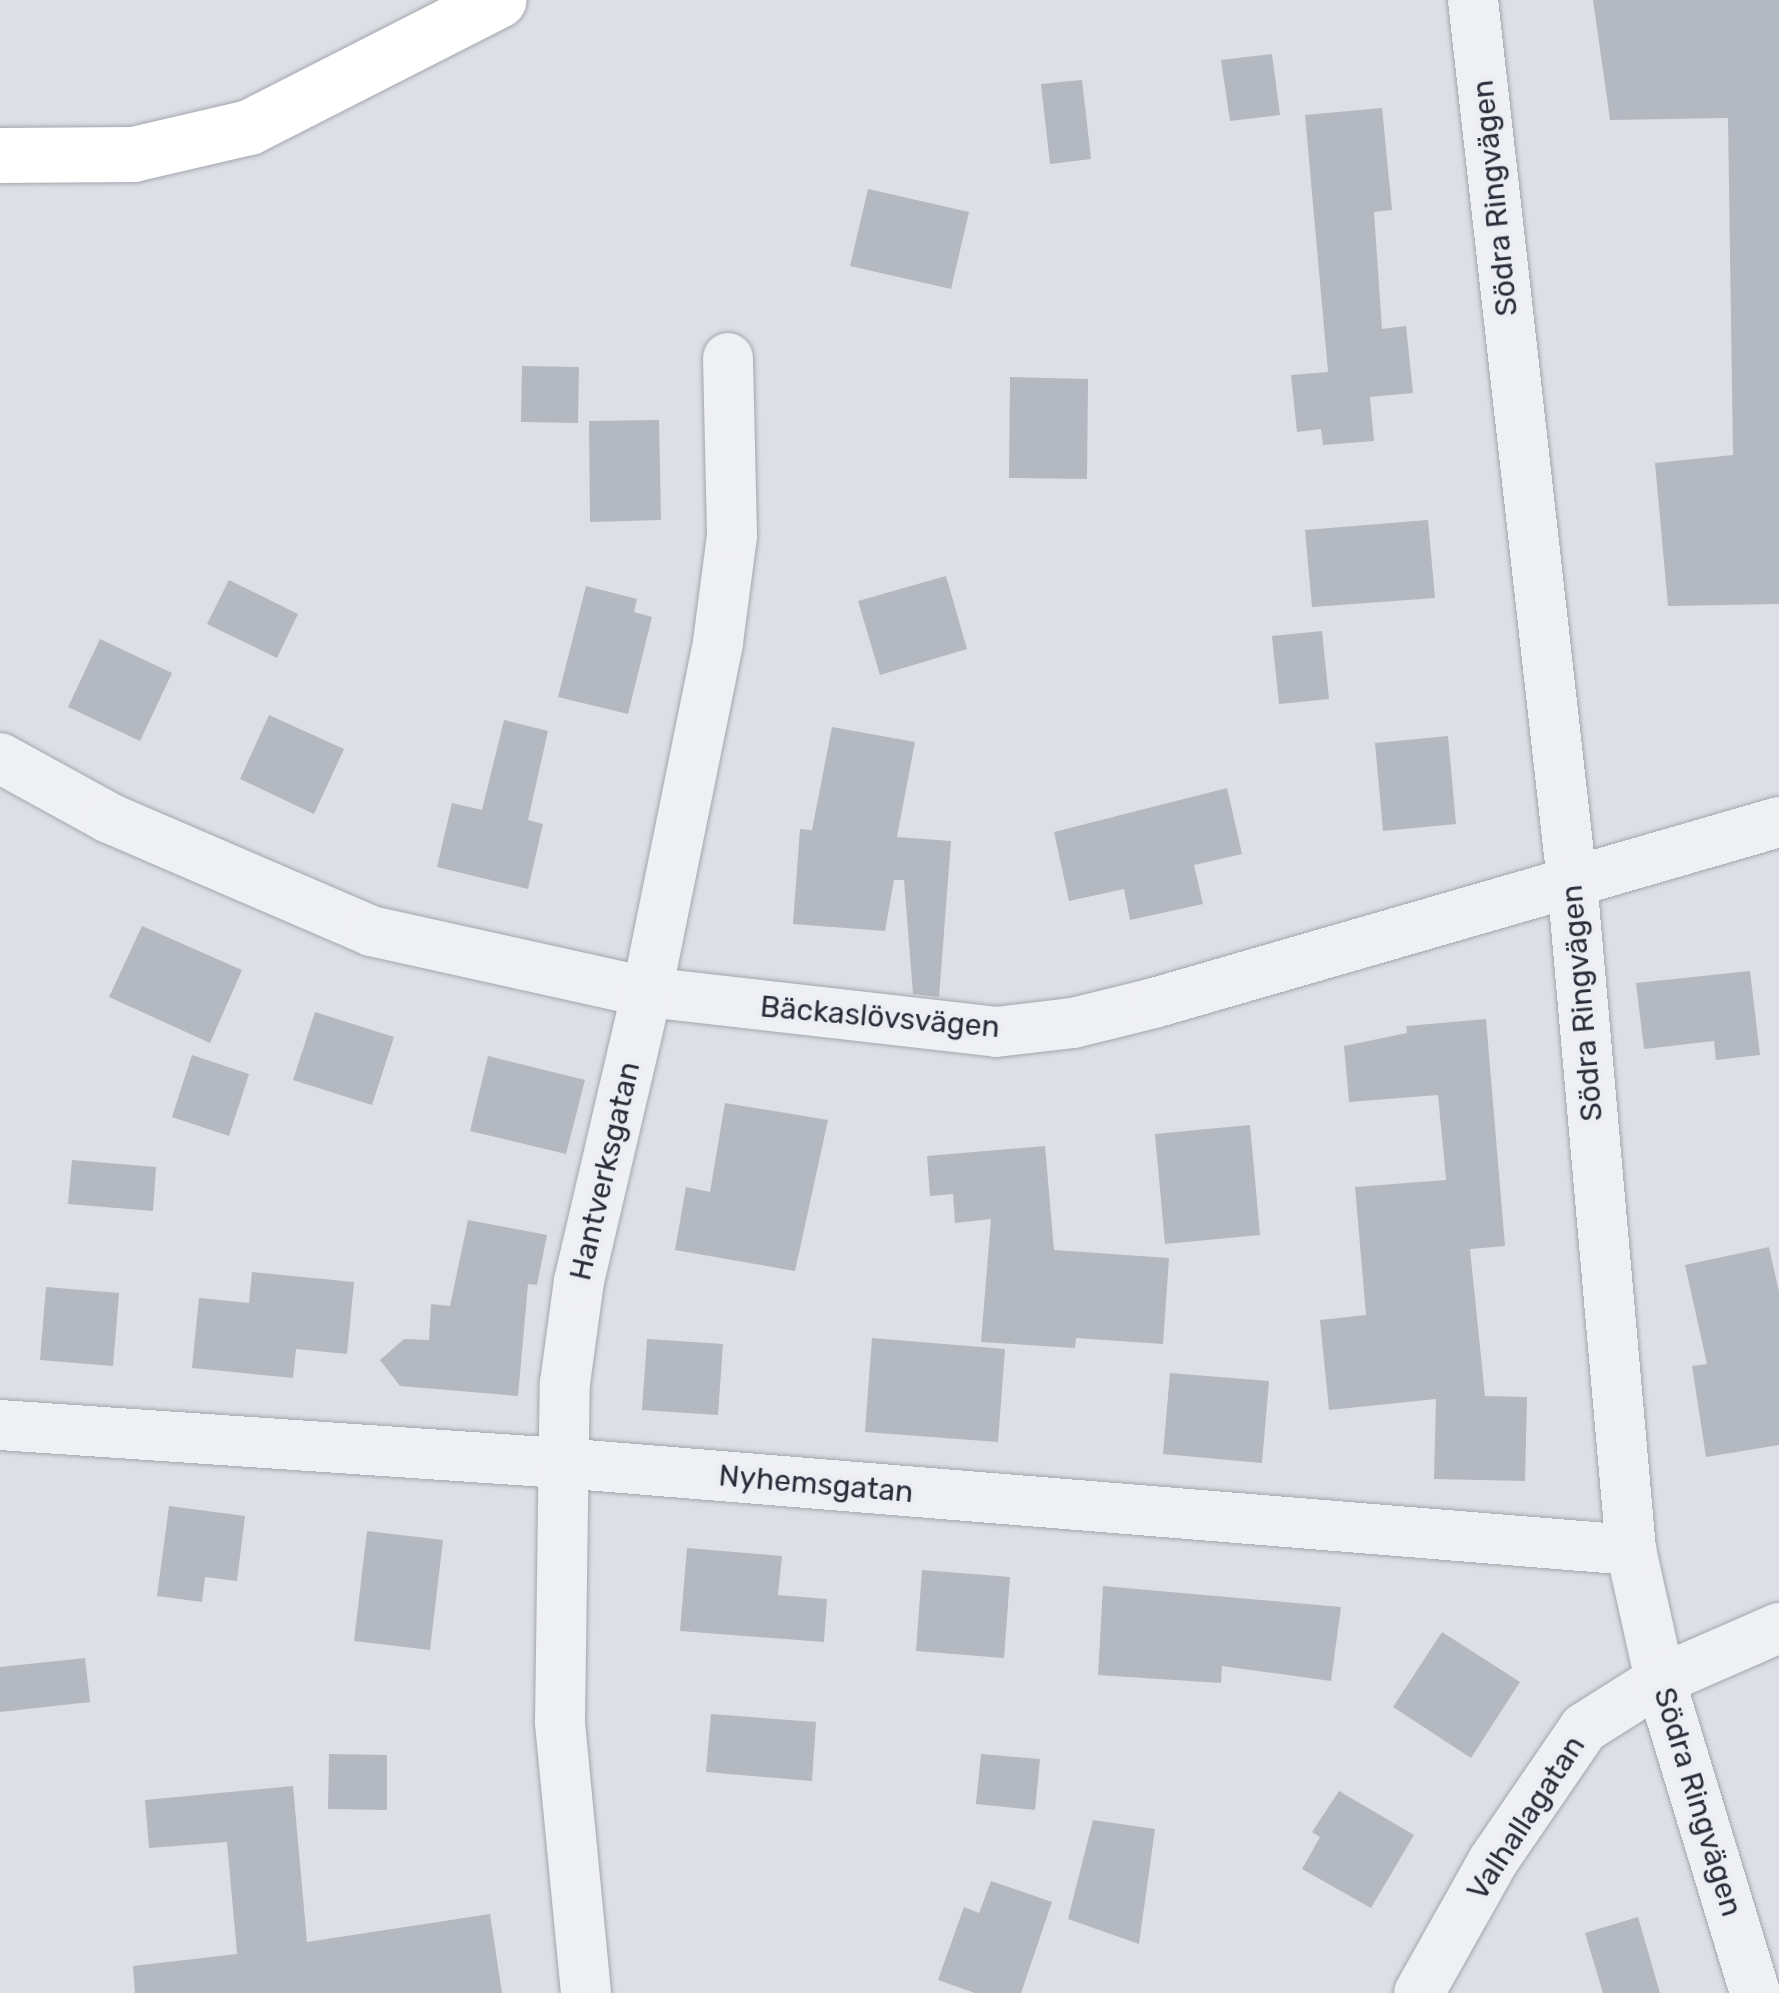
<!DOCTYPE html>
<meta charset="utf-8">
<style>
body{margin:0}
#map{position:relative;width:1779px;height:1993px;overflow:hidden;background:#dddfe5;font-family:Rubik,sans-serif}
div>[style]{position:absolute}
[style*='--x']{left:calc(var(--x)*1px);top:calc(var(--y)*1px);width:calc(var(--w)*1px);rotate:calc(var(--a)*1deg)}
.building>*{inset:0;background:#b4b8c1}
.roads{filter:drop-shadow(0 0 2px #a3a6ae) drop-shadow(0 0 2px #a3a6ae)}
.street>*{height:50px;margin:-25px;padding:0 25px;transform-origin:25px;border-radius:25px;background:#eff0f4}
.secondary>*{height:55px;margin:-27.5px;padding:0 27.5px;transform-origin:27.5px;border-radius:27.5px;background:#fff}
span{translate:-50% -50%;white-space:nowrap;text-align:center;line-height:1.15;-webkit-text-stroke:9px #eceef3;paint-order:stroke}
.street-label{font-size:30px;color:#282d3a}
</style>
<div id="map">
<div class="building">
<div style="clip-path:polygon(1593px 0,1779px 0,1779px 604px,1668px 606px,1655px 463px,1733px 455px,1728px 118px,1610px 120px)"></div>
<div style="clip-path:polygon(1272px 54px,1280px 115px,1230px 121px,1221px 60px)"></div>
<div style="clip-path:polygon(1082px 80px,1091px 159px,1050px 164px,1041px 84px)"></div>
<div style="clip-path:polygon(1382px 108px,1392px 210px,1374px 212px,1382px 329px,1406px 326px,1413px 393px,1370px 397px,1374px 441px,1323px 445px,1321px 429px,1297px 432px,1291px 375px,1328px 372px,1305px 115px)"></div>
<div style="clip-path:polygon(868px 189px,969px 212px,951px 289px,850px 266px)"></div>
<div style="clip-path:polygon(522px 366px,579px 367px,578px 423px,521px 422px)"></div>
<div style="clip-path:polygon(1010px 377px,1088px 379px,1087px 479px,1009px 478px)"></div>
<div style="clip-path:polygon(659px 420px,661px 520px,590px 522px,589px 421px)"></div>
<div style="clip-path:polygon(1428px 520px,1435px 598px,1312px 607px,1305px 530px)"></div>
<div style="clip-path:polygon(946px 576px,967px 649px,880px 675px,858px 601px)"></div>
<div style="clip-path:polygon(229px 580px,298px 614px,277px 658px,207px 624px)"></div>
<div style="clip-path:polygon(586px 586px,637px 599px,634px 612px,652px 617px,628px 714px,558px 697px)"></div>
<div style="clip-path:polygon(1322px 631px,1329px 699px,1279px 704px,1272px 636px)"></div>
<div style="clip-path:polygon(100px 639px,172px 673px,140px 741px,68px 707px)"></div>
<div style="clip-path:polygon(269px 715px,344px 749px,314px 814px,240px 779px)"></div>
<div style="clip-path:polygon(504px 720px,548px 731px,528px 820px,543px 824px,528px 889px,437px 867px,452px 803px,482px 810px)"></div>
<div style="clip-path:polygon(832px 727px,915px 742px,897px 837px,951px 841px,939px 997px,913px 994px,904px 880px,894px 880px,885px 931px,793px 924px,800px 829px,812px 830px)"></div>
<div style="clip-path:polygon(1448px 736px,1456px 824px,1383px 831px,1375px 743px)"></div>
<div style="clip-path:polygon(1227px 788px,1242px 854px,1194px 865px,1203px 904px,1130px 920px,1124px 889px,1069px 901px,1054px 832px)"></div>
<div style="clip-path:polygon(142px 926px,242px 970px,210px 1043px,109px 997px)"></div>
<div style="clip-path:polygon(1750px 971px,1760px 1055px,1716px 1060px,1714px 1041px,1644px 1049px,1636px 983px)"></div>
<div style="clip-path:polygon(315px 1012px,394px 1037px,372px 1105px,293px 1080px)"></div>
<div style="clip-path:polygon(1486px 1019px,1505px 1246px,1470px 1249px,1485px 1396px,1527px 1397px,1525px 1481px,1434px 1479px,1436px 1399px,1329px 1410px,1320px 1320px,1366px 1315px,1355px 1187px,1446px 1180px,1438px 1095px,1349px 1102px,1344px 1046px,1407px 1033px,1406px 1026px)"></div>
<div style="clip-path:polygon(192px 1055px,249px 1074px,229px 1136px,172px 1117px)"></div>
<div style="clip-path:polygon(488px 1056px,585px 1080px,566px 1154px,470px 1131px)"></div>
<div style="clip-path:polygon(725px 1103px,828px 1120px,795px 1271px,675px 1250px,686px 1187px,710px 1192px)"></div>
<div style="clip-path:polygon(1250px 1125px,1260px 1235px,1165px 1244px,1155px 1134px)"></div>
<div style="clip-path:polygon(1045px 1146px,1054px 1250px,1169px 1258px,1163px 1344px,1076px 1338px,1075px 1348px,981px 1342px,991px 1219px,955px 1223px,953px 1194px,930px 1196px,927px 1156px)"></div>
<div style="clip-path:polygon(72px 1160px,156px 1167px,153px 1211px,68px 1204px)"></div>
<div style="clip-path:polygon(468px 1220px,547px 1235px,537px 1285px,528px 1284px,518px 1396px,400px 1386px,380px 1360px,404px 1339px,429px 1340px,431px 1304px,450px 1306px)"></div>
<div style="clip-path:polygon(1769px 1247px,1779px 1292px,1779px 1445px,1706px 1457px,1692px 1366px,1707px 1364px,1685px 1265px)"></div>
<div style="clip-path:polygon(252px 1272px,354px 1282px,347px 1354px,296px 1349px,293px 1378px,192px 1368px,199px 1298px,249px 1303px)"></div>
<div style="clip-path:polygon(46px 1287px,119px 1293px,113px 1366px,40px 1360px)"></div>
<div style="clip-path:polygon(872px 1338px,1005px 1349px,998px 1442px,865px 1432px)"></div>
<div style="clip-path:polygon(647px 1339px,723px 1344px,718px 1415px,642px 1410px)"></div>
<div style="clip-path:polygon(1170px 1373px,1269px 1381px,1262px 1463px,1163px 1454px)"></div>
<div style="clip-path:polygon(169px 1506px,245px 1516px,237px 1581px,205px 1577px,202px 1602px,157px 1596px)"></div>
<div style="clip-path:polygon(367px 1531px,443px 1540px,430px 1650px,354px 1641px)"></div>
<div style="clip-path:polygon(687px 1548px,782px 1556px,778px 1595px,827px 1599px,824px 1642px,680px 1631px)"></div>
<div style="clip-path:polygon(922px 1570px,1010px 1577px,1004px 1658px,916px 1651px)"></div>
<div style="clip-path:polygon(1103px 1586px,1341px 1607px,1331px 1681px,1222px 1666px,1221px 1683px,1098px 1675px)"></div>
<div style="clip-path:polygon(1442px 1632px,1520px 1682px,1471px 1758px,1393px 1707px)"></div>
<div style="clip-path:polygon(85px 1658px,90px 1702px,0 1712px,0 1667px)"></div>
<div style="clip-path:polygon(711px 1714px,816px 1722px,812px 1781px,706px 1772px)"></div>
<div style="clip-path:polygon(329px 1754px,387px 1755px,387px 1810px,328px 1809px)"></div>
<div style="clip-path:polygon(981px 1754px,1040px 1759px,1035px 1810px,976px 1804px)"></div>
<div style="clip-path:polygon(293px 1786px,307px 1942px,490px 1914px,502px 1993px,135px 1993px,133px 1966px,237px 1954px,227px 1842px,149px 1848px,145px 1800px)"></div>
<div style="clip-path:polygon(1339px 1791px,1414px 1835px,1371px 1908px,1302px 1869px,1320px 1837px,1312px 1832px)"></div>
<div style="clip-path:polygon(1093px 1820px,1155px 1829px,1139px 1944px,1068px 1919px)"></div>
<div style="clip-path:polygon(991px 1881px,1052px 1902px,1021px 1993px,975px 1993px,938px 1980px,964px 1907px,979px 1913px)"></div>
<div style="clip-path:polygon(1638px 1917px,1660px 1993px,1603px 1993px,1585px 1933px)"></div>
</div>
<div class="roads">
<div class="street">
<div style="--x:1473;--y:0;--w:887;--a:83.59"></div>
<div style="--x:1572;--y:881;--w:672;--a:84.96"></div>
<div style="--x:1631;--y:1550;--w:133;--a:77.4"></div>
<div style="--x:1660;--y:1680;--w:327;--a:73.1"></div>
<div style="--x:0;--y:758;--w:124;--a:28.8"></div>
<div style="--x:109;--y:818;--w:285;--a:23.3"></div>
<div style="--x:371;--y:931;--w:283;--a:12.5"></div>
<div style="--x:647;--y:992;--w:351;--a:6.5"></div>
<div style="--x:996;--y:1032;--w:78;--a:-6.7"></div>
<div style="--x:1073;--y:1023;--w:83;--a:-13.9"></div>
<div style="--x:1154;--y:1003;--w:651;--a:-16.15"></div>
<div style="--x:0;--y:1425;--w:562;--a:3.88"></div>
<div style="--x:561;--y:1463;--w:1074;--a:4.65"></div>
<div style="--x:586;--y:1993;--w:273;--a:-95.5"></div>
<div style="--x:560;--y:1721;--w:338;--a:-89.2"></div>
<div style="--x:565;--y:1383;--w:103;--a:-82.2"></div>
<div style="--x:579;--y:1281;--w:297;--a:-76.8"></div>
<div style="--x:647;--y:992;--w:357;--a:-78.5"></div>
<div style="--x:718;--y:642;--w:108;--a:-82.5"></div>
<div style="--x:732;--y:535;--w:177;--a:-91.3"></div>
<div style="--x:1419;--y:1993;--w:151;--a:-60.7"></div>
<div style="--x:1493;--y:1861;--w:161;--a:-55.6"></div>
<div style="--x:1584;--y:1728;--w:90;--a:-32.3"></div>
<div style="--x:1660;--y:1680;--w:130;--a:-23.6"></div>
</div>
<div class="secondary">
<div style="--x:0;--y:155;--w:133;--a:-0.4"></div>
<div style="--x:133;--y:154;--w:119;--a:-13.1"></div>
<div style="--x:249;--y:127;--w:280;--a:-27"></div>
</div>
</div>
<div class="street-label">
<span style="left:1495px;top:198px;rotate:-96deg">Södra Ringvägen</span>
<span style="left:1582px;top:1003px;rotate:-95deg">Södra Ringvägen</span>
<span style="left:880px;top:1017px;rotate:5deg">Bäckaslövsvägen</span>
<span style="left:605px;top:1171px;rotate:-77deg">Hantverksgatan</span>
<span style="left:816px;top:1484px;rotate:5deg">Nyhemsgatan</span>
<span style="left:1698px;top:1802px;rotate:73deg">Södra Ringvägen</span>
<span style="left:1526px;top:1818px;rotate:-57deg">Valhallagatan</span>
</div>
</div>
